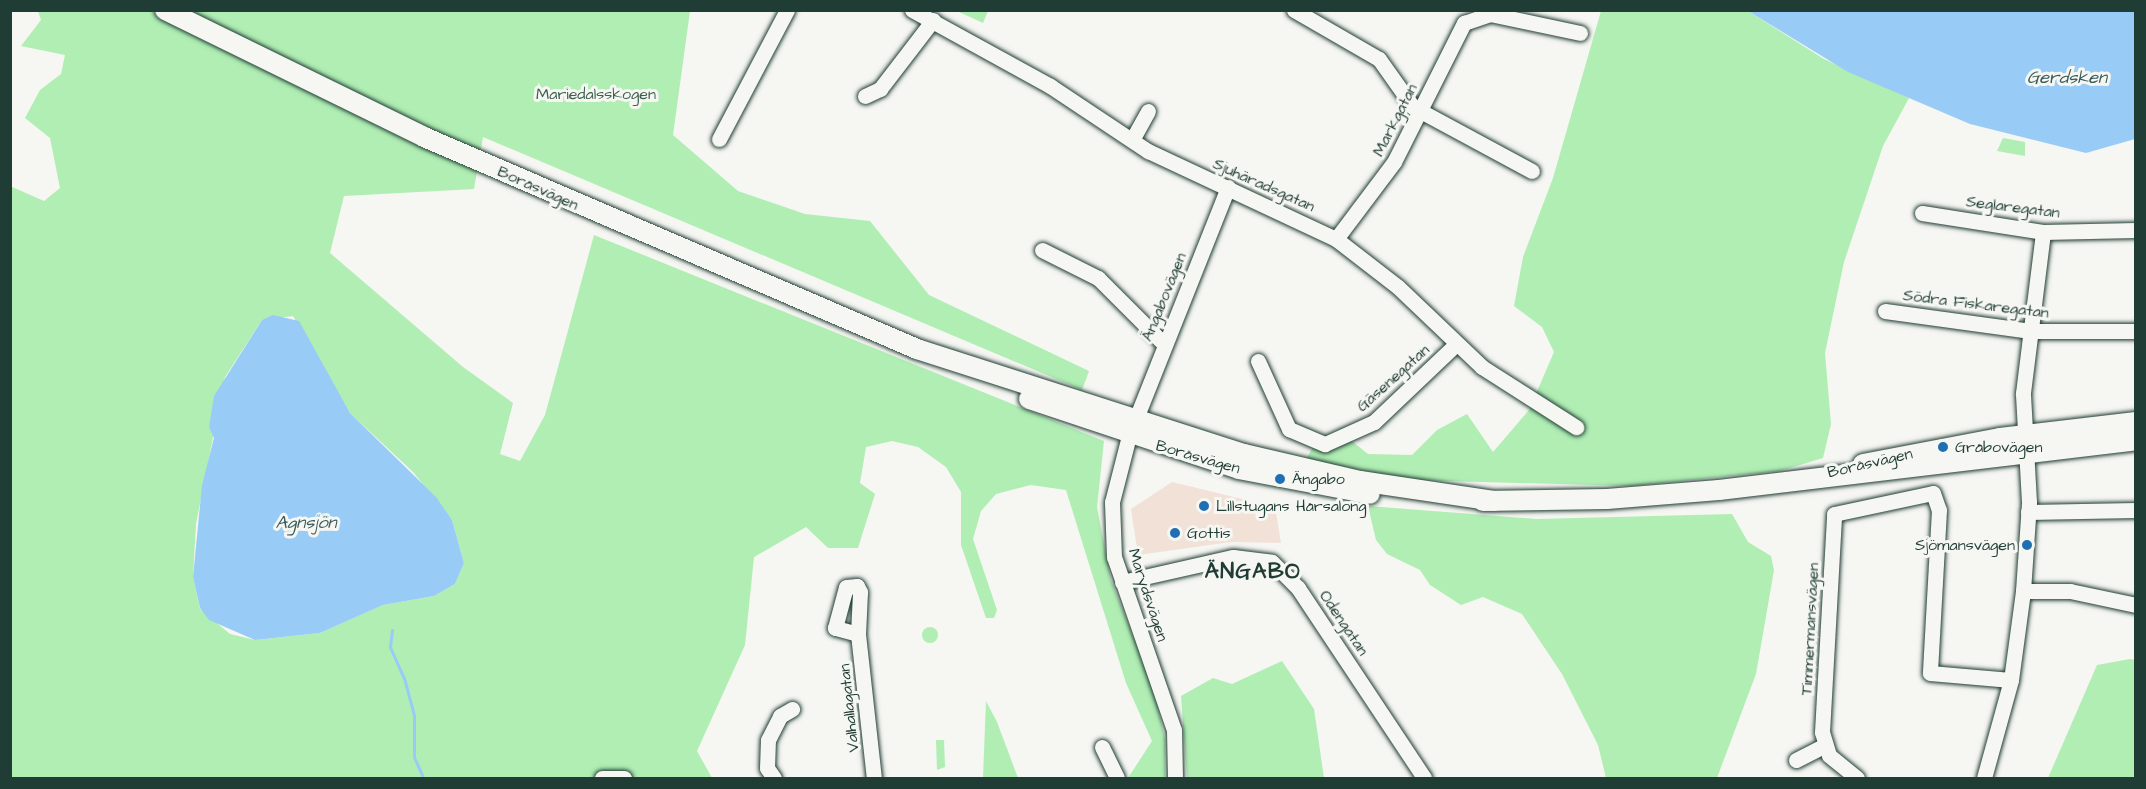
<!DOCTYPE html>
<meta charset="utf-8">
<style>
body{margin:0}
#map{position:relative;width:2146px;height:789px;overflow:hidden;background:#f6f6f2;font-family:"Architects Daughter",sans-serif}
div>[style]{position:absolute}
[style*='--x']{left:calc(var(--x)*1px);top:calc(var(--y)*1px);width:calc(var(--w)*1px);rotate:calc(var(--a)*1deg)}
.built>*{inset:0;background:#f1e1d7}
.green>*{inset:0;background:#b0eeb4}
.round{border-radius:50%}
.water>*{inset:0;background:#98ccf6}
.stream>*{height:3px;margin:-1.5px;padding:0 1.5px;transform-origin:1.5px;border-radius:1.5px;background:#98ccf6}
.roads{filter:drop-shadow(0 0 2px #1f3d34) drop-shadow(0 0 2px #1f3d34)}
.minor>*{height:15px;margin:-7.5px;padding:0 7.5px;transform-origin:7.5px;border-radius:7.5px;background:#f6f6f2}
.major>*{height:20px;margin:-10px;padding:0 10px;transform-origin:10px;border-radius:10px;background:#f6f6f2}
.dots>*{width:16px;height:16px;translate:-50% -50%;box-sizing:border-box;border:3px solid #f6f6f2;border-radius:50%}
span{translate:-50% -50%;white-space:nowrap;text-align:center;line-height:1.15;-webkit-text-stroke:6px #f6f6f2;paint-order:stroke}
.park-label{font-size:16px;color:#3c604e}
.street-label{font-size:16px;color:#1f3d34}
.poi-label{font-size:16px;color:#1f3d34}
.left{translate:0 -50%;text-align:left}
.right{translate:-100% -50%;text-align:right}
.water-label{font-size:18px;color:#375a5b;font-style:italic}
.district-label{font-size:22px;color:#1f3d34;font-weight:700;letter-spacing:1.5px}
.frame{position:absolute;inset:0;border:12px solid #1f3d34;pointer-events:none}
</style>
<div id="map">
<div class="built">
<div style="clip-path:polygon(1172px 482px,1275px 507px,1281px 543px,1231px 542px,1138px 555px,1131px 509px)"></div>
</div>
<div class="green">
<div style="clip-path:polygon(evenodd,38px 11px,690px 11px,673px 135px,738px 191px,805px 214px,870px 221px,929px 295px,1089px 371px,1082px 390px,483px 137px,474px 189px,344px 196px,330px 253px,463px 367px,513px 403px,500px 454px,520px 461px,545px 415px,594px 235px,1104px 441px,1097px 507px,1111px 580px,1153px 687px,1165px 739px,1165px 778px,1128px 778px,1152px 741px,1126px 683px,1066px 490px,1031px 485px,996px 494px,981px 511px,973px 539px,997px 610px,994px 618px,986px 618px,961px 545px,961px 492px,946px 467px,918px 447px,892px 441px,866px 447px,860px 483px,875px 494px,858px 548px,828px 548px,806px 527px,754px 557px,745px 645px,697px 751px,712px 778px,11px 778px,10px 186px,44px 201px,60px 188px,50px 138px,25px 118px,40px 90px,61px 74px,65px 55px,21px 46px,41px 20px,38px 11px,293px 316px,350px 413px,413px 472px,452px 520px,464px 563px,455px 584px,434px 596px,383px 605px,320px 633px,255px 640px,230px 634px,200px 609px,193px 577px,196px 524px,225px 377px,262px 320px,293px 316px)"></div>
<div style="clip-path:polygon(957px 11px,988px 11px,983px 23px)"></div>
<div style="clip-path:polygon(1601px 11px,1748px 11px,1824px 59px,1909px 98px,1883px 146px,1844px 262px,1825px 353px,1831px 424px,1823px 458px,1780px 471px,1632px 486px,1410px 480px,1306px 459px,1319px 437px,1342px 433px,1368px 454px,1412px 455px,1437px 430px,1467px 414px,1493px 452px,1529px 410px,1554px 352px,1542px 327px,1514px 306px,1523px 257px,1553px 178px)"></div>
<div style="clip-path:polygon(2003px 138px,2025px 142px,2025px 156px,1997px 151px)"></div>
<div style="clip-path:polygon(1368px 506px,1537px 519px,1732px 514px,1748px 542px,1771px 556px,1774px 570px,1756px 674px,1717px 778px,1606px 778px,1598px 745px,1562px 674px,1522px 614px,1483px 597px,1461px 605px,1430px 585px,1420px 570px,1387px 554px,1376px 540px)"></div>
<div class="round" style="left:922px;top:627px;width:16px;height:16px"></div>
<div style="clip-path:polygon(2130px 659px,2136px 660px,2135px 778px,2048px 778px,2097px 665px)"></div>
<div style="clip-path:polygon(1282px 661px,1314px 709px,1324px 778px,1187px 778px,1181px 696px,1213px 678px,1232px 684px)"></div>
<div style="clip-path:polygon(986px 701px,997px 722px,1018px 778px,983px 778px)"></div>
<div style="clip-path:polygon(936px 740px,944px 740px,945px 767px,937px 770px)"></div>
</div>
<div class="water">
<div style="clip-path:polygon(1748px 11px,2135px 11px,2135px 139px,2086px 153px,1970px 124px,1848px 72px)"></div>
<div style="clip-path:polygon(273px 315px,299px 321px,350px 413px,436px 497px,452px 520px,464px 563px,455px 584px,434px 596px,383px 605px,320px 633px,255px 640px,209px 620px,200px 608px,193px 577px,202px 485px,214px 438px,209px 427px,214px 396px,262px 320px)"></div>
</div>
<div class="stream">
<div style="--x:392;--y:630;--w:17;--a:97"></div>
<div style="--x:390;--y:647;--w:34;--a:66"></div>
<div style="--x:404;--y:678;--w:39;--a:75"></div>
<div style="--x:414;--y:716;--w:41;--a:90"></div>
<div style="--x:414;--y:757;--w:20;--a:66"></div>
</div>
<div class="roads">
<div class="minor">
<div style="--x:912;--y:10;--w:158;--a:28.8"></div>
<div style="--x:1050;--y:86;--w:118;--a:33.6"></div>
<div style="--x:1148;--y:151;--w:208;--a:25.1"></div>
<div style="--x:1336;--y:239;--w:78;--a:37.7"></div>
<div style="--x:1398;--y:287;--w:116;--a:43.6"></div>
<div style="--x:1482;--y:367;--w:112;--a:32.6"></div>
<div style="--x:1294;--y:10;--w:98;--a:30"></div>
<div style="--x:1379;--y:59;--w:59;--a:54.7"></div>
<div style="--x:1413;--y:107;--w:135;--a:28.3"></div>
<div style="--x:865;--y:96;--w:17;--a:-25"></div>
<div style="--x:880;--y:89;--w:87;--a:-52.5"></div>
<div style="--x:719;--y:139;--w:146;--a:-62.2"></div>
<div style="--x:1132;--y:140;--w:33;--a:-61"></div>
<div style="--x:1922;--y:213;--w:122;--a:8.9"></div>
<div style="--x:2043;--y:232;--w:93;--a:-1.2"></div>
<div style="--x:1336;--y:239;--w:96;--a:-53"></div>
<div style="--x:1394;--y:162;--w:156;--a:-63.3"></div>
<div style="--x:1464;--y:23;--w:28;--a:-19"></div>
<div style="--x:1490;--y:14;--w:92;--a:11.9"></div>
<div style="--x:1042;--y:250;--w:63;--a:26.6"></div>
<div style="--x:1098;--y:278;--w:93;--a:45"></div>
<div style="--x:1885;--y:311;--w:147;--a:7.8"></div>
<div style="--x:2031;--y:331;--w:105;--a:0"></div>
<div style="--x:1258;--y:361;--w:75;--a:65.5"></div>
<div style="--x:1289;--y:429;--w:39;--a:23"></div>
<div style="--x:1325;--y:444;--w:54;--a:-24.2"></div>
<div style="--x:1374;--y:422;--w:112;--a:-43.5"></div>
<div style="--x:2028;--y:512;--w:108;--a:-1.1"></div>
<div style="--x:1122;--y:582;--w:114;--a:-12.7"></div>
<div style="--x:1233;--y:557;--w:39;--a:7"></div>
<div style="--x:1272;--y:562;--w:37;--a:45"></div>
<div style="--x:1298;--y:588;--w:228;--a:56.4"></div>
<div style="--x:2023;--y:591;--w:47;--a:0"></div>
<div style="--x:2070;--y:591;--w:67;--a:12"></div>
<div style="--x:858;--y:634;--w:24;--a:-165"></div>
<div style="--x:835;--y:628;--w:42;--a:-75"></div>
<div style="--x:846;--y:587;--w:11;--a:-5"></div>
<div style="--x:857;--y:586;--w:7;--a:63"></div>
<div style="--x:860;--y:592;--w:42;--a:92.7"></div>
<div style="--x:858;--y:634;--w:145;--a:83.7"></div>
<div style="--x:1102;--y:747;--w:34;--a:64"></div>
<div style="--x:1796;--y:760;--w:33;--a:-27"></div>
<div style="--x:602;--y:778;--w:22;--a:0"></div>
<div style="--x:774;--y:778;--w:12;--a:-125"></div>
<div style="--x:767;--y:768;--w:28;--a:-88"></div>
<div style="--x:768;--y:740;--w:27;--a:-63"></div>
<div style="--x:780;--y:716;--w:14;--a:-30"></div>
<div style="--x:1175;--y:778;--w:48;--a:-91.2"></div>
<div style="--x:1174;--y:730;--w:183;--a:-109.1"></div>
<div style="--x:1114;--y:557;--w:55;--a:-92.1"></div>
<div style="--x:1112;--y:502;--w:68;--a:-75.6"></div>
<div style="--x:1129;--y:436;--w:268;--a:-68.3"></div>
<div style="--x:1857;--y:778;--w:36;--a:-141"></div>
<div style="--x:1829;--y:755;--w:24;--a:-107"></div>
<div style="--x:1822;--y:732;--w:218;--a:-86.8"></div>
<div style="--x:1834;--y:514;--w:101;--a:-12"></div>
<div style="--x:1933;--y:493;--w:18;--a:71"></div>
<div style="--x:1939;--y:510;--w:163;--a:93.2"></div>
<div style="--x:1930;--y:673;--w:81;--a:4.9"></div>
<div style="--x:1984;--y:778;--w:102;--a:-74.6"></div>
<div style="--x:2011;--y:680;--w:90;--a:-82.3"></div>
<div style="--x:2023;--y:591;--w:89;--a:-86.1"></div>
<div style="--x:2029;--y:502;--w:109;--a:-93.2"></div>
<div style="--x:2023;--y:393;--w:162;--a:-82.9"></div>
</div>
<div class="major">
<div style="--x:165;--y:10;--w:288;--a:26.1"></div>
<div style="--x:424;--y:137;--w:537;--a:23.27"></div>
<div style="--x:917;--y:349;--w:343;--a:17.8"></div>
<div style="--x:1244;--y:454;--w:119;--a:13.1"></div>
<div style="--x:1360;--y:481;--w:135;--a:8.5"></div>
<div style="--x:1029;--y:399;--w:221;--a:18.4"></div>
<div style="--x:1239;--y:469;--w:133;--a:10.8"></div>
<div style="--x:1863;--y:464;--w:139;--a:-10.7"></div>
<div style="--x:2000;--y:438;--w:137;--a:-6.7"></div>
<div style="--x:1483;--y:501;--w:124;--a:-0.9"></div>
<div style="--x:1607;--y:499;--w:112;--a:-4.6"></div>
<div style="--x:1719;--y:490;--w:420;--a:-6.8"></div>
</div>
</div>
<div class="dots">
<div style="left:1943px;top:447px;background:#1f6fb2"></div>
<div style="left:1280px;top:479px;background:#1f6fb2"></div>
<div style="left:1204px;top:506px;background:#1f6fb2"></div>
<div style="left:1175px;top:533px;background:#1f6fb2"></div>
<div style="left:2027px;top:545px;background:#1f6fb2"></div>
</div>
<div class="park-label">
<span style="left:596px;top:94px">Mariedalsskogen</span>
</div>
<div class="street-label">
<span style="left:1395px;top:120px;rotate:-63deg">Markgatan</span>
<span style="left:1264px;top:185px;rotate:24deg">Sjuhäradsgatan</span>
<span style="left:538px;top:188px;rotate:24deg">Boråsvägen</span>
<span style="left:2013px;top:207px;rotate:7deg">Seglaregatan</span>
<span style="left:1164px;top:297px;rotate:-68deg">Ängabovägen</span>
<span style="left:1976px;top:304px;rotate:7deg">Södra Fiskaregatan</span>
<span style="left:1393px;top:378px;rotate:-42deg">Gäsenegatan</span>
<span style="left:1198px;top:457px;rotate:16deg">Boråsvägen</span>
<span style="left:1870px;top:463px;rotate:-13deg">Boråsvägen</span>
<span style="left:1148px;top:595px;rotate:72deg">Marydsvägen</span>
<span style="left:1344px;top:623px;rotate:56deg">Odengatan</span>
<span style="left:1810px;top:629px;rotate:-87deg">Timmermansvägen</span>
<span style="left:849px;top:708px;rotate:-96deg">Valhallagatan</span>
</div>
<div class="poi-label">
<span class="left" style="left:1955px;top:447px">Gråbovägen</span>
<span class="left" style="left:1292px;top:479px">Ängabo</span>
<span class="left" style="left:1216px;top:506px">Lillstugans Hårsalong</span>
<span class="left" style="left:1187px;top:533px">Gottis</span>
<span class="right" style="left:2015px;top:545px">Sjömansvägen</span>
</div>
<div class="water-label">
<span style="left:2067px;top:78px">Gerdsken</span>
<span style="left:306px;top:523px">Agnsjön</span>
</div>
<div class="district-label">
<span style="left:1253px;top:572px">ÄNGABO</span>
</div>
<div class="frame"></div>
</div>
